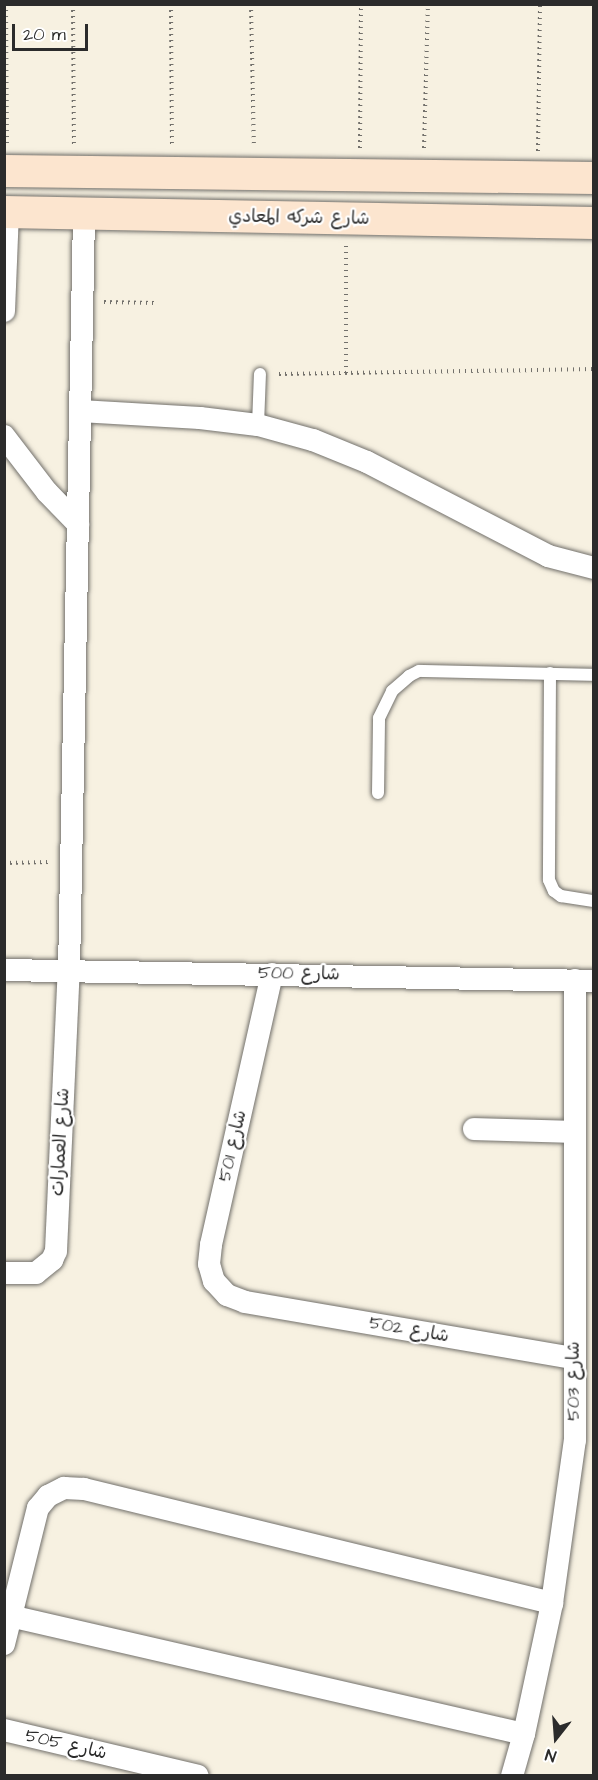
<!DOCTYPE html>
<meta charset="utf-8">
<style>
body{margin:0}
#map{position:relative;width:598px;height:1780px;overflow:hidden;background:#f7f1e1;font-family:"Architects Daughter","Playpen Sans Arabic",sans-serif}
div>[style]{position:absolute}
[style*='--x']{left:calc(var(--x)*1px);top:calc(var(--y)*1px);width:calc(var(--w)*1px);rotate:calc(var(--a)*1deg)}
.path>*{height:4px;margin-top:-2px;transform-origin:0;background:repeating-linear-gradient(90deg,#72706b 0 1.5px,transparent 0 6px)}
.roads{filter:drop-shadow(0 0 2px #72706b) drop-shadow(0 0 2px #72706b)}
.lane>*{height:12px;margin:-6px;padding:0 6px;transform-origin:6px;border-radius:6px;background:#fff}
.street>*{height:22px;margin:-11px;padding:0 11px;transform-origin:11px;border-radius:11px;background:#fff}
.secondary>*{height:32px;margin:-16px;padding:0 16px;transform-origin:16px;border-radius:16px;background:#fce5cf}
span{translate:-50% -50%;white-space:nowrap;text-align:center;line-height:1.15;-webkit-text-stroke:4.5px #fff;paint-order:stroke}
.street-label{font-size:18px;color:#2b2b2b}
.frame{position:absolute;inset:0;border:6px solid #2b2b2b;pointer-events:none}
.north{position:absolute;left:526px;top:1708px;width:60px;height:60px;-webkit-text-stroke:4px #fff;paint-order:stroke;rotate:197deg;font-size:16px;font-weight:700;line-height:24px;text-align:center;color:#2b2b2b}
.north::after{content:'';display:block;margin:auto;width:21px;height:27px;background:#2b2b2b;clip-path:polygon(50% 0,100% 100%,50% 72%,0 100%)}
.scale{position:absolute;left:12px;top:24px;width:76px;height:27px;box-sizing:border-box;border:3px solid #2b2b2b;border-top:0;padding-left:8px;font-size:18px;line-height:21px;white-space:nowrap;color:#2b2b2b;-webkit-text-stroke:4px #fff;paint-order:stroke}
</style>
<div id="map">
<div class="path">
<div style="--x:6;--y:4;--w:141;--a:89.6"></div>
<div style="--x:73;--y:4;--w:140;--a:89.6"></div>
<div style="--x:171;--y:4;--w:141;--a:89.6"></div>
<div style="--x:251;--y:4;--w:143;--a:88.8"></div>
<div style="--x:360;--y:148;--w:144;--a:-89.6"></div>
<div style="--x:424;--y:148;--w:144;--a:-88.4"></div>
<div style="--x:538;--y:151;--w:147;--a:-89.2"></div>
<div style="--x:346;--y:246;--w:129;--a:90"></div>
<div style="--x:104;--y:302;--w:51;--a:1.1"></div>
<div style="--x:279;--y:374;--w:315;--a:-0.9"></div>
<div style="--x:4;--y:863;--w:45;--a:-1.3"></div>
</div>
<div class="roads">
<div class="lane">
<div style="--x:258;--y:425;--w:51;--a:-87.8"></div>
<div style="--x:550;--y:673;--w:207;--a:90.3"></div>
<div style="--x:549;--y:880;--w:12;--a:66"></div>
<div style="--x:554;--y:891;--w:9;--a:36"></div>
<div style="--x:561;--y:896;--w:33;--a:9"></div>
<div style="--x:378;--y:793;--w:75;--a:-89.2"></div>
<div style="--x:379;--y:718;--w:30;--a:-64"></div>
<div style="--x:392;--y:691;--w:23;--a:-41"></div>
<div style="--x:409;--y:676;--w:11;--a:-27"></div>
<div style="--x:419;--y:671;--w:175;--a:1.3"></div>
</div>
<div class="street">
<div style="--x:4;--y:311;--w:99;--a:-87.7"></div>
<div style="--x:80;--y:411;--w:120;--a:3.3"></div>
<div style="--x:200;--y:418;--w:58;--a:6.9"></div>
<div style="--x:258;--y:425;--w:57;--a:15.3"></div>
<div style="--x:313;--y:440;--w:58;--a:22.2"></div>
<div style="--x:367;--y:462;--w:204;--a:27.4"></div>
<div style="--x:548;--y:556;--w:48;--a:14.6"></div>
<div style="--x:4;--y:436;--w:71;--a:52.5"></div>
<div style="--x:47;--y:492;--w:45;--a:45.9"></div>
<div style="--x:4;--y:970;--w:590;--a:1.07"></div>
<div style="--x:272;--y:974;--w:278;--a:102.7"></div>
<div style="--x:211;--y:1245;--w:19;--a:96"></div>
<div style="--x:209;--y:1264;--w:18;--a:74"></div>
<div style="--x:214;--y:1281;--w:19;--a:47"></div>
<div style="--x:227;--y:1295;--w:19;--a:21"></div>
<div style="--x:245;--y:1302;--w:334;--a:9.7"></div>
<div style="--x:474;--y:1129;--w:100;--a:1.7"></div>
<div style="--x:4;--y:1273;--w:32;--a:0"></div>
<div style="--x:36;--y:1273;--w:21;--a:-39"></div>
<div style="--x:52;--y:1260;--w:10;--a:-66"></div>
<div style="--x:56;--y:1251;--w:281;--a:-87.4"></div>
<div style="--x:69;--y:970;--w:756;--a:-88.86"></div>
<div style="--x:10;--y:1616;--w:527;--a:12.93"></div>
<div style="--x:4;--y:1644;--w:140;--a:-76"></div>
<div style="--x:38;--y:1508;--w:16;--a:-50"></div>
<div style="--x:48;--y:1496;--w:18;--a:-27"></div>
<div style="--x:64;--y:1488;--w:20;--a:3"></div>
<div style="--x:84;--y:1489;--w:482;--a:13.7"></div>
<div style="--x:4;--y:1730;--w:199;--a:13.3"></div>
<div style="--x:512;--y:1776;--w:44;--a:-74.1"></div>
<div style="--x:524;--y:1734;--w:134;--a:-77.9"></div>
<div style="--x:552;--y:1603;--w:165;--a:-82"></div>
<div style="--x:575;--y:1440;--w:460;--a:-90"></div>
</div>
<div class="secondary">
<div style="--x:4;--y:171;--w:590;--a:0.68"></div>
<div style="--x:4;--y:212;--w:590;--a:1.07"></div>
</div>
</div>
<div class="street-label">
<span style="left:299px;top:218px;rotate:1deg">شارع شركه المعادي</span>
<span style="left:299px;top:974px;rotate:1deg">شارع 500</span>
<span style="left:61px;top:1142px;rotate:-87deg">شارع العمارات</span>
<span style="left:233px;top:1146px;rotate:-77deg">شارع 501</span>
<span style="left:409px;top:1330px;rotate:10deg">شارع 502</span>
<span style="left:574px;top:1381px;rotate:-90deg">شارع 503</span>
<span style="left:66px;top:1745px;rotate:13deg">شارع 505</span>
</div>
<div class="frame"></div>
<div class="north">N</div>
<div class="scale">20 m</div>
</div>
